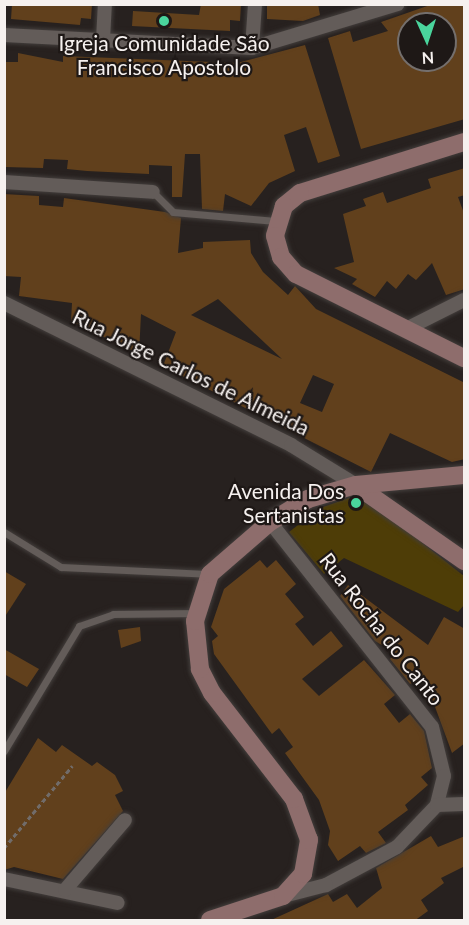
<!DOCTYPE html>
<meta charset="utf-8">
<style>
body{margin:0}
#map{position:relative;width:469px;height:925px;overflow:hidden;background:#27211f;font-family:Lato,sans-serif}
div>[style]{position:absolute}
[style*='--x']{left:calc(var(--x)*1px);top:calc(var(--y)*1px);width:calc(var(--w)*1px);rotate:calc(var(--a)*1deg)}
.green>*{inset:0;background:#4e3d07}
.building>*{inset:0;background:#61401c}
.path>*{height:3px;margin-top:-1.5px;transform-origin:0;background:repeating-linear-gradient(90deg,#716c6a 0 4.5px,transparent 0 7.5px)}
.roads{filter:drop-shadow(0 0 2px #433e3c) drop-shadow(0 0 2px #433e3c)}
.lane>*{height:7px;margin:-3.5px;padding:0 3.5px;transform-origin:3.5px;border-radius:3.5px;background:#635c59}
.street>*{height:14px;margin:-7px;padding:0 7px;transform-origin:7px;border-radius:7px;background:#635c59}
.secondary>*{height:18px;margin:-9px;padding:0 9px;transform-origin:9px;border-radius:9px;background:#8e6d6c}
.dots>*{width:16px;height:16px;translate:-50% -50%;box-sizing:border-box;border:3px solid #1e1816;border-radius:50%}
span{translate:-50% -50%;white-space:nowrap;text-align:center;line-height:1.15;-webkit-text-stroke:4.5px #1e1816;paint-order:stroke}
.poi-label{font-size:21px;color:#f6f1ef}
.right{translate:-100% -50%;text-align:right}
.street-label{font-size:21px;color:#f6f1ef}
.frame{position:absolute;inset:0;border:6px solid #f6f1ef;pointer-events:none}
.north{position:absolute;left:397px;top:12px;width:60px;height:60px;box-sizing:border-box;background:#1e1816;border:2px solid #746f6d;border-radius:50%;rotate:177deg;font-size:16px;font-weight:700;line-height:24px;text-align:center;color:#f6f1ef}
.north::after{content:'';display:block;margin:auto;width:21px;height:27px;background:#4ad49c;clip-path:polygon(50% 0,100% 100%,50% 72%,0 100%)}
</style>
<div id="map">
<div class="green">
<div style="clip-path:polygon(349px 498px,373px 504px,464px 576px,464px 605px,458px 612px,344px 558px,324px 574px,289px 532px,320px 508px)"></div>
</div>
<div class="building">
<div style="clip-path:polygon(12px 4px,92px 4px,91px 19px,81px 18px,80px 25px,11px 19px)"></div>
<div style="clip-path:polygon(201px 4px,241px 4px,240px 21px,230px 20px,230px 31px,132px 26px,133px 11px,199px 15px)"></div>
<div style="clip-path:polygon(267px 4px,318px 4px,320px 15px,303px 21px,267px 19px)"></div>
<div style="clip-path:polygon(evenodd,433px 4px,465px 4px,465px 119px,361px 149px,328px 38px,350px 31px,353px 42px,388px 31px,381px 22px,433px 4px,409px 24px,445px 24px,445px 60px,409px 60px,409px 24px)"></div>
<div style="clip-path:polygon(305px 45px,340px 156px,318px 163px,306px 127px,284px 135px,295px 171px,269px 183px,251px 206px,225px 194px,223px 211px,202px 209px,200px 154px,185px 154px,182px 197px,172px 197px,172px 166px,149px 165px,149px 174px,87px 171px,67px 169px,68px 160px,44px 159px,43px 168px,4px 167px,4px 62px,18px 62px,18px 53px,63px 62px,63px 56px,237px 63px)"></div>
<div style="clip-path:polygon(465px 168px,465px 195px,458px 197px,465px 216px,465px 289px,446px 295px,432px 263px,416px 280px,408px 274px,396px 289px,387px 281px,375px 297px,352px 284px,357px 279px,334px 268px,354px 262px,343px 214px,366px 206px,363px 199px,383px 192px,387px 203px,431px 188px,428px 179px)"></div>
<div style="clip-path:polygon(evenodd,4px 194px,39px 196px,39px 205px,63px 207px,64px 198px,165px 212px,181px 218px,178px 253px,203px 248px,203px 242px,250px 240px,251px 253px,263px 272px,288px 295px,295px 286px,316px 309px,465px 383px,465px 459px,452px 462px,390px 433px,371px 472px,163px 366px,176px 332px,141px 314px,139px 354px,71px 321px,72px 303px,19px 296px,21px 277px,4px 276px,4px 194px,218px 299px,282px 359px,191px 315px,218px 299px,4px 194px,313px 375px,334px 384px,322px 412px,300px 403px,313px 375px)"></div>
<div style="clip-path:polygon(260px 560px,267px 568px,276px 560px,296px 584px,285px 594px,304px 617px,295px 624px,313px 646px,331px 631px,343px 646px,302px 679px,319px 696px,364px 660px,395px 695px,384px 704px,399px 723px,410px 714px,424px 731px,432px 768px,421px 777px,428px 785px,405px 805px,408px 810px,378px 832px,386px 843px,366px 853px,360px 846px,338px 861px,328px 845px,330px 831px,319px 800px,285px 753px,293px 747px,279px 728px,272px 734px,214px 654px,212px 641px,218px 636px,211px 627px,224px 589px)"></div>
<div style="clip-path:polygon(4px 571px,26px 584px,4px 618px)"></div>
<div style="clip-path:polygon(348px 585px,428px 645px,444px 617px,465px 629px,465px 743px,452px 753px,424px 677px,410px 684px,390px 659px,395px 653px,375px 641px,340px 596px)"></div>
<div style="clip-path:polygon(140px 627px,141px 641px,121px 648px,118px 630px)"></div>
<div style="clip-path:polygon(4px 649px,39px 669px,27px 687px,4px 674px)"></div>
<div style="clip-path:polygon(38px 738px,56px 752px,62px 745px,92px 766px,97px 762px,115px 775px,123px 791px,115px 795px,123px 811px,63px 879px,14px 867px,4px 870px,4px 794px)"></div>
<div style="clip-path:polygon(431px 836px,438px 847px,465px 836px,465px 866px,441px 878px,444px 883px,421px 900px,428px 911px,414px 921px,269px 921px,328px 894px,333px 902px,347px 894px,357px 908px,382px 888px,376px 868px)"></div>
</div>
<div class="path">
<div style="--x:4;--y:848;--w:107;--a:-50.3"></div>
</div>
<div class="roads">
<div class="lane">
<div style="--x:153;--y:192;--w:28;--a:45"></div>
<div style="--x:173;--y:212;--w:103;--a:5"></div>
<div style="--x:4;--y:532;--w:67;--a:31.6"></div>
<div style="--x:61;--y:567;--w:146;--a:2.7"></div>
<div style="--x:4;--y:751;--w:146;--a:-59"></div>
<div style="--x:79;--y:626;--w:36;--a:-19"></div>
<div style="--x:113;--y:614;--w:84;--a:-0.7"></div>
</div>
<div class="street">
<div style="--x:4;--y:35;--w:248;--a:3"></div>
<div style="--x:252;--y:48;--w:152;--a:-16.8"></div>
<div style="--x:103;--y:40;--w:36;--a:-87"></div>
<div style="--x:252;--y:48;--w:44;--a:-86.1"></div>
<div style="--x:4;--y:182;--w:149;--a:3.8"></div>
<div style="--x:4;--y:303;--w:320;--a:26.3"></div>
<div style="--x:291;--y:445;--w:76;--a:31.6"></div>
<div style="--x:406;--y:329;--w:65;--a:-26.6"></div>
<div style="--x:270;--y:522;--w:261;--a:51.7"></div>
<div style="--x:432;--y:727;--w:50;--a:76.2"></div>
<div style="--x:444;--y:776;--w:30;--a:104"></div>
<div style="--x:437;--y:805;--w:58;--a:133.6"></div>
<div style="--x:397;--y:847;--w:81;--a:151.8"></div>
<div style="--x:326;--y:885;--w:44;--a:165.7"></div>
<div style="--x:437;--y:805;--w:27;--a:-2"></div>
<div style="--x:4;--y:879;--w:116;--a:11.9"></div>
<div style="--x:65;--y:890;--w:92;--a:-49.4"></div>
</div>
<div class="secondary">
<div style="--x:464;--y:142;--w:172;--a:162.7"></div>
<div style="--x:300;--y:193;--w:21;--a:141"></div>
<div style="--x:284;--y:206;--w:31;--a:107"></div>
<div style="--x:275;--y:236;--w:22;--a:74"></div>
<div style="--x:281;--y:257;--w:23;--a:49"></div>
<div style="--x:296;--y:274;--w:188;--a:26.6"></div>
<div style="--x:357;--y:486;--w:131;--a:35"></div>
<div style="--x:210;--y:920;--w:77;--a:-18.2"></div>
<div style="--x:283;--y:896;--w:30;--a:-48"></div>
<div style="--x:303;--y:874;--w:35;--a:-80"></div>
<div style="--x:309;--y:840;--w:44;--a:-110.1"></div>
<div style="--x:294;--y:799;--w:134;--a:-127.7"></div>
<div style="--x:212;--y:693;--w:27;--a:-117"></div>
<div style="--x:200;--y:669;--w:48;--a:-95.9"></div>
<div style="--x:195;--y:621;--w:49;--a:-72.3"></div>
<div style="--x:210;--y:574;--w:79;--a:-40.9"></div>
<div style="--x:270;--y:522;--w:44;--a:-31.2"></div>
<div style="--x:308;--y:499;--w:50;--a:-16.3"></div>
<div style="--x:356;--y:485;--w:108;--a:-5.3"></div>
</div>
</div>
<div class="dots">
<div style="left:164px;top:21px;background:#4ad49c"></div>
<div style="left:356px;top:503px;background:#4ad49c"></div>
</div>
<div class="poi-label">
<span style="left:164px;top:55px">Igreja Comunidade São<br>Francisco Apostolo</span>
<span class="right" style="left:344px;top:503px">Avenida Dos<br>Sertanistas</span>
</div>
<div class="street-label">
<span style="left:191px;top:372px;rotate:26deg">Rua Jorge Carlos de Almeida</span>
<span style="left:382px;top:629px;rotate:52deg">Rua Rocha do Canto</span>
</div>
<div class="frame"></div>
<div class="north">N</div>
</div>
